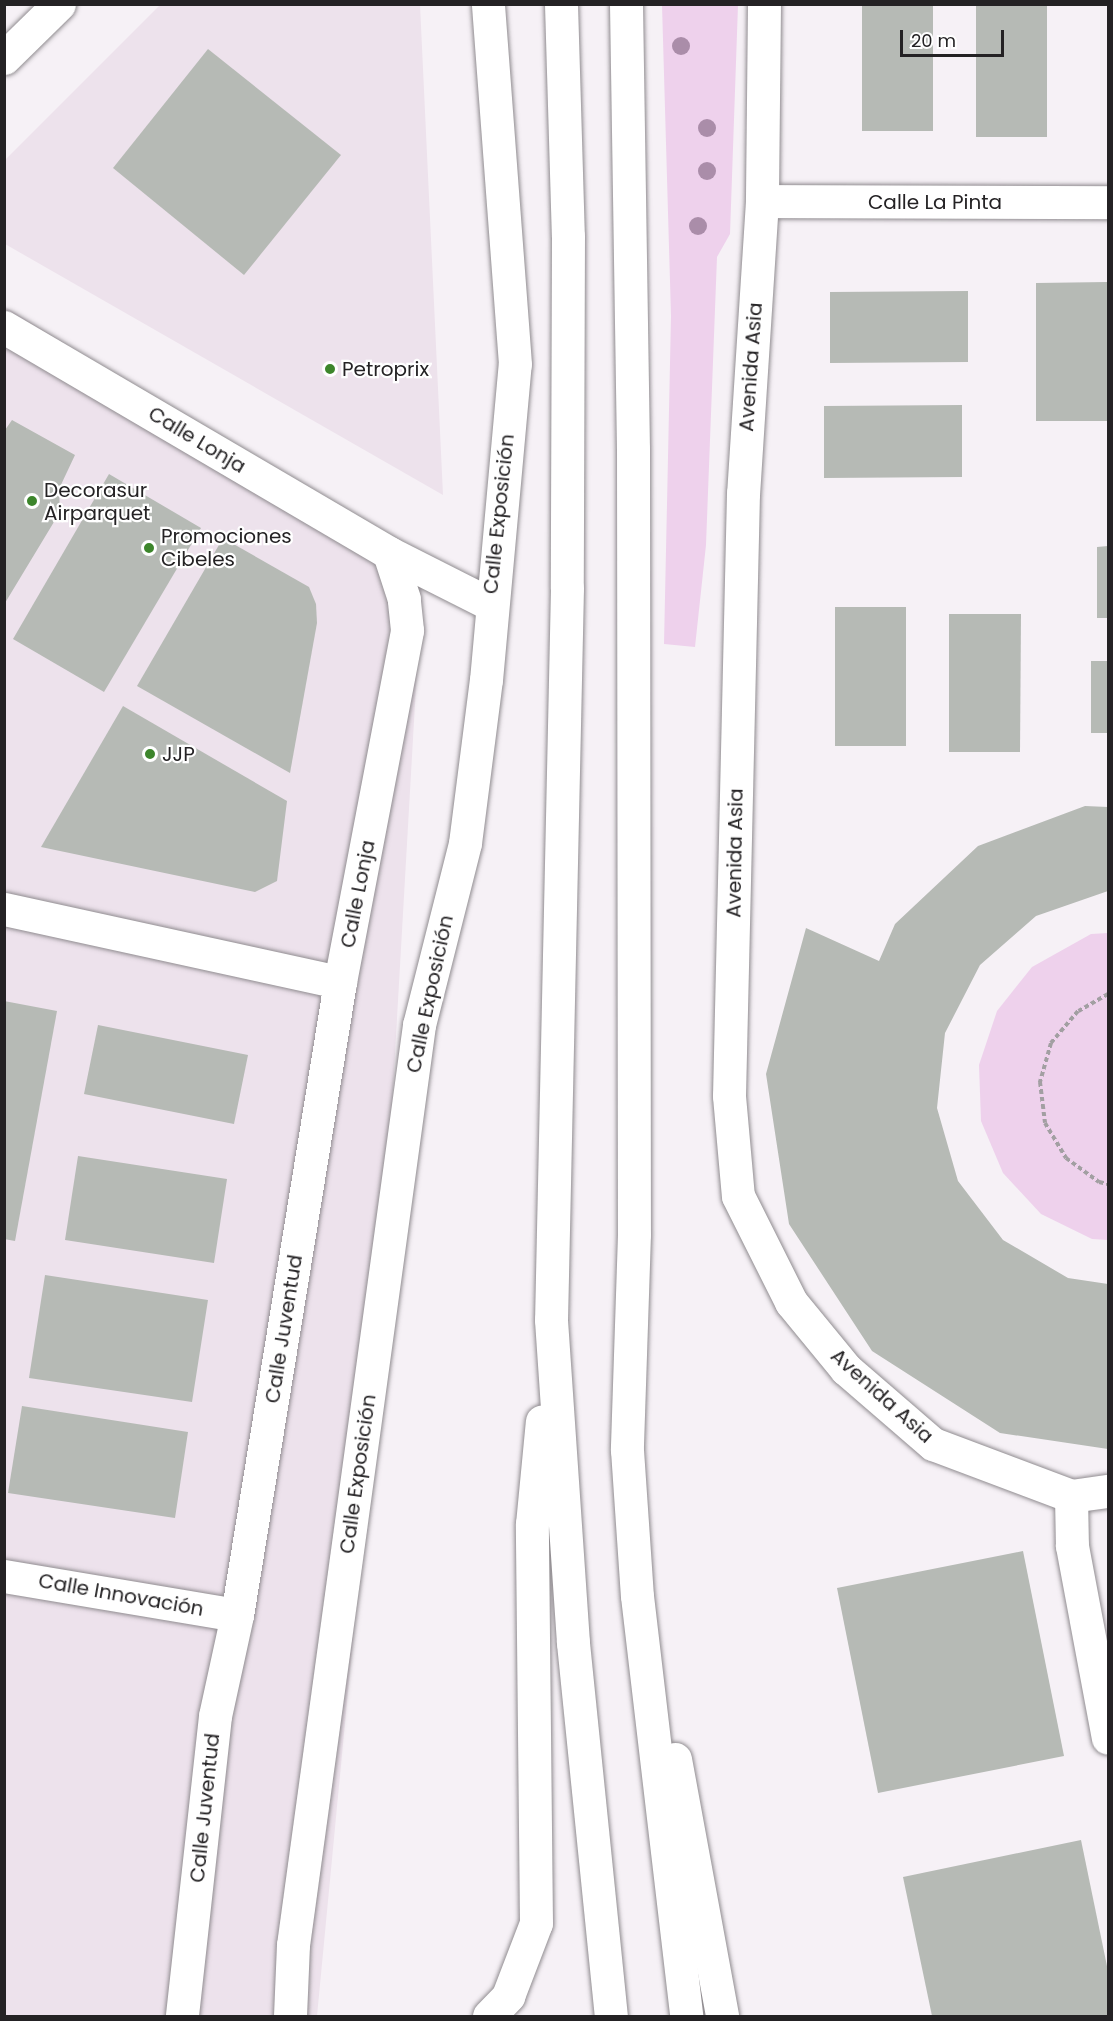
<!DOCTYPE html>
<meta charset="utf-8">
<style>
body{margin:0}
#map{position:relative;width:1113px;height:2021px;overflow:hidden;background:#f6f1f6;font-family:Poppins,sans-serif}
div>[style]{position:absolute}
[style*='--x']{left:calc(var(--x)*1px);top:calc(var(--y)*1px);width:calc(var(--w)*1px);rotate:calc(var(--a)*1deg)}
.built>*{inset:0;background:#ede2ec}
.green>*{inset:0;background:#eed1ec}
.building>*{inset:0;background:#b6bab5}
.path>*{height:4px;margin-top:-2px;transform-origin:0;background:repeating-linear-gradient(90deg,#a29fa2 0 4.5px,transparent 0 7.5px)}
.roads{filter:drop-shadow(0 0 2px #908c90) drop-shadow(0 0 2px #908c90)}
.minor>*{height:33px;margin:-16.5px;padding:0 16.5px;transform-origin:16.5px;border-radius:16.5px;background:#fff}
.major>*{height:33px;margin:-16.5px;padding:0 16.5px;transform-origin:16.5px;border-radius:16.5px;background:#fff}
.trees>*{width:18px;height:18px;margin:-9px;border-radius:50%;background:#aa8da9}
.dots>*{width:16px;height:16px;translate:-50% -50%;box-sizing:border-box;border:3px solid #fff;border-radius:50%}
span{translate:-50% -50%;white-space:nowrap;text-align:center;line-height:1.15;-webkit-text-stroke:4.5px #fff;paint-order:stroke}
.street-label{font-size:20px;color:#242224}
.poi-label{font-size:20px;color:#242224}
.left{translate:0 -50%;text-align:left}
.frame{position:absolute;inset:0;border:6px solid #242224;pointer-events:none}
.scale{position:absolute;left:900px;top:30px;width:104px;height:27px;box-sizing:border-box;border:3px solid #242224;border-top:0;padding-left:8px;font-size:18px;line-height:21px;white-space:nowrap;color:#242224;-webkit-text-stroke:4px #fff;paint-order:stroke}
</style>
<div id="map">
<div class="built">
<div style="clip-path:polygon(160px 5px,420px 5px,443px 495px,5px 244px,5px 160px)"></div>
<div style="clip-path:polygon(4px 306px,423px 564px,374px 1420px,317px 2016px,5px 2016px)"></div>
</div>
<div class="green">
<div style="clip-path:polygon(662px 5px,738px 5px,730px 234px,717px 257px,706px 545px,695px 647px,664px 644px,671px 316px)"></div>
<div style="clip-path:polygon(1108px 933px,1108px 1240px,1092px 1239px,1041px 1214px,1003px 1173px,981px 1121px,979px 1065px,997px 1011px,1032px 967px,1091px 934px)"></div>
</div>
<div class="building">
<div style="clip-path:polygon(862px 4px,933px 4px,933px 131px,862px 131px)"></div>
<div style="clip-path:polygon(976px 4px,1047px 4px,1047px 137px,976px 137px)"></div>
<div style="clip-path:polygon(208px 49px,341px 155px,244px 275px,113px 168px)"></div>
<div style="clip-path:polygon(1107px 282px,1108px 421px,1036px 421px,1036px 283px)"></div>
<div style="clip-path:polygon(968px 291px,968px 362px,830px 363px,830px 292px)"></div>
<div style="clip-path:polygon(962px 405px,962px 477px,824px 478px,824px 406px)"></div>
<div style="clip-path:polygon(12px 420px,75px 455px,59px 489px,60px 512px,5px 603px,5px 430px)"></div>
<div style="clip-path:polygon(109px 474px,201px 528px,104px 692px,13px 639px)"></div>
<div style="clip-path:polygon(223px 538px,309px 587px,316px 604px,317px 623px,290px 773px,137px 686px)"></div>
<div style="clip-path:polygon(1108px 546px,1108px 618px,1097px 618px,1097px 547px)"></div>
<div style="clip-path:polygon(835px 607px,906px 607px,906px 746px,835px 746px)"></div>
<div style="clip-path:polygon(949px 614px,1021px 614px,1020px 752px,949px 752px)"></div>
<div style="clip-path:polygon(1091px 661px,1108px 661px,1108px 733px,1091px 733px)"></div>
<div style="clip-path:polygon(123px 706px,287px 801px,277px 881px,255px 892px,41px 847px)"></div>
<div style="clip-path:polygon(1085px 806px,1108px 807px,1108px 891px,1036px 916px,980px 965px,945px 1033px,937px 1108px,958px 1181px,1003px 1240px,1068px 1278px,1108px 1284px,1108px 1449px,1000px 1433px,872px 1351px,789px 1224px,766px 1074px,806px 928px,879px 961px,895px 924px,978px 846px)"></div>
<div style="clip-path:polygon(4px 1001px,57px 1011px,15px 1241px,4px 1239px)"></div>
<div style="clip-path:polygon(98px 1025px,248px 1055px,234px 1124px,84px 1094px)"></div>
<div style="clip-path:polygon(78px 1156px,227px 1179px,214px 1263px,65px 1240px)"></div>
<div style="clip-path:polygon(45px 1275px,208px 1300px,192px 1402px,29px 1378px)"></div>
<div style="clip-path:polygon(22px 1406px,188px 1432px,175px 1518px,8px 1493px)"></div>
<div style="clip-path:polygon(1023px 1551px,1064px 1756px,878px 1793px,837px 1588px)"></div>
<div style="clip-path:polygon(1081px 1840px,1108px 1971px,1108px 2016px,932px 2016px,903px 1877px)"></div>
</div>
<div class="path">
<div style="--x:1108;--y:994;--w:34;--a:150"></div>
<div style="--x:1078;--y:1011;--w:42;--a:130.2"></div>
<div style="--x:1051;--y:1043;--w:41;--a:105.8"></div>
<div style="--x:1040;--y:1082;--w:41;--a:83"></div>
<div style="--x:1045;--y:1123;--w:41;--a:59"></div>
<div style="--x:1066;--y:1158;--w:41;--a:36"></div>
<div style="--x:1099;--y:1182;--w:9;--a:13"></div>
</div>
<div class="roads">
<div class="minor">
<div style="--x:764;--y:4;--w:197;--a:90.6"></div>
<div style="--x:762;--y:201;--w:293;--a:93.7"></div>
<div style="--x:743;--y:493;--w:603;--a:91.33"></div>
<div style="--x:729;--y:1096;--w:100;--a:84.9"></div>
<div style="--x:738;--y:1196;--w:119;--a:63.4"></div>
<div style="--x:791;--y:1302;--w:87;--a:50.6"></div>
<div style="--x:846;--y:1369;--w:115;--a:40.8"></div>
<div style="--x:933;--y:1444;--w:147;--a:20.6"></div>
<div style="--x:1071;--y:1496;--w:37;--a:-8"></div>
<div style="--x:4;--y:58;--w:77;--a:-44.5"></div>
<div style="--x:762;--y:201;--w:346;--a:0.2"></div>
<div style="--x:4;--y:327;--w:446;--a:30.4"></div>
<div style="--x:389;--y:553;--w:113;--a:26.8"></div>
<div style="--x:4;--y:909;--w:344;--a:12.3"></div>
<div style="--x:340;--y:982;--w:641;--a:99.24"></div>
<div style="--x:237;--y:1615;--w:103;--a:102.3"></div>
<div style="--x:215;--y:1716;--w:302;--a:96.3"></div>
<div style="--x:340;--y:982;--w:358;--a:-79.2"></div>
<div style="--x:407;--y:630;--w:31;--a:-96"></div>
<div style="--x:404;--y:599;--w:48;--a:-108.1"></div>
<div style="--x:1071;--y:1496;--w:50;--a:88.9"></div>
<div style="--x:1072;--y:1546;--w:195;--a:79.4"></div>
<div style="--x:4;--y:1576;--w:236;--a:9.5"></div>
<div style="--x:290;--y:2016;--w:71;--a:-87.6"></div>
<div style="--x:293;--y:1945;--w:929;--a:-82.2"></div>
<div style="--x:419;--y:1025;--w:188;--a:-75.8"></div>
<div style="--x:465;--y:843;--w:164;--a:-82.7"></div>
<div style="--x:486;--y:680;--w:317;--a:-84.8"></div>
<div style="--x:515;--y:364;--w:361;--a:-94.3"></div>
</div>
<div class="major">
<div style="--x:561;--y:4;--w:232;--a:88.3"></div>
<div style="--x:568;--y:236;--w:352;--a:90.2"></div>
<div style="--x:567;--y:588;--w:732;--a:91.25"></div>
<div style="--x:551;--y:1320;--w:324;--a:86.1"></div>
<div style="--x:573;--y:1643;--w:375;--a:84.2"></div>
<div style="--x:626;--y:4;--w:445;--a:89.1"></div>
<div style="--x:633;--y:449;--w:785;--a:89.93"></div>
<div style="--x:634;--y:1234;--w:216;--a:91.9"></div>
<div style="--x:627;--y:1450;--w:146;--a:86.1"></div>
<div style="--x:637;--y:1596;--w:423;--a:83.3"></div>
<div style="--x:675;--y:1759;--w:261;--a:79.6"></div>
<div style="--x:489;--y:2016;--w:28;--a:-46"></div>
<div style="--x:508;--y:1996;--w:78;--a:-69"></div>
<div style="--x:536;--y:1923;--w:399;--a:-90.6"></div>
<div style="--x:532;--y:1524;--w:103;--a:-84.5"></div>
</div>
</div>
<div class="trees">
<div style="left:681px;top:46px"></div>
<div style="left:707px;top:128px"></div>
<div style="left:707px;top:171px"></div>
<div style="left:698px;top:226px"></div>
</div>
<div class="dots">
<div style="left:330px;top:369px;background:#3c852b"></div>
<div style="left:32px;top:501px;background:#3c852b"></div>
<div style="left:149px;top:548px;background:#3c852b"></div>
<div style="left:150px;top:754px;background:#3c852b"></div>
</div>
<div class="street-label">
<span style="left:935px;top:202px">Calle La Pinta</span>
<span style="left:751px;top:367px;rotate:-86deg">Avenida Asia</span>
<span style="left:197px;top:440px;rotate:31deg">Calle Lonja</span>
<span style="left:499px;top:514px;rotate:-84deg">Calle Exposición</span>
<span style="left:735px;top:853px;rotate:-89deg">Avenida Asia</span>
<span style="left:358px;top:894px;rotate:-79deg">Calle Lonja</span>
<span style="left:430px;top:994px;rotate:-78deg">Calle Exposición</span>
<span style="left:284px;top:1329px;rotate:-81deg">Calle Juventud</span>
<span style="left:882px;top:1396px;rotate:42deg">Avenida Asia</span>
<span style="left:358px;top:1474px;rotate:-82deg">Calle Exposición</span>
<span style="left:121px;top:1595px;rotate:10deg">Calle Innovación</span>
<span style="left:205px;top:1808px;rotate:-84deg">Calle Juventud</span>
</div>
<div class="poi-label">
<span class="left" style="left:342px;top:369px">Petroprix</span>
<span class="left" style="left:44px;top:502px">Decorasur<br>Airparquet</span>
<span class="left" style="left:161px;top:548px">Promociones<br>Cibeles</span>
<span class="left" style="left:162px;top:754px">JJP</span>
</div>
<div class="frame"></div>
<div class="scale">20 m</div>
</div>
